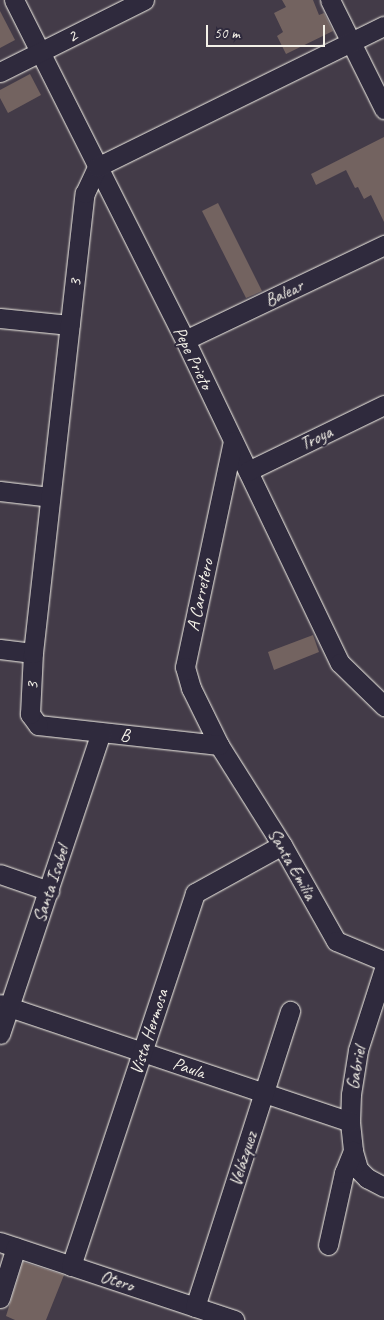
<!DOCTYPE html>
<meta charset="utf-8">
<style>
body{margin:0}
#map{position:relative;width:384px;height:1320px;overflow:hidden;background:#433b48;font-family:Caveat,sans-serif}
div>[style]{position:absolute}
[style*='--x']{left:calc(var(--x)*1px);top:calc(var(--y)*1px);width:calc(var(--w)*1px);rotate:calc(var(--a)*1deg)}
.building>*{inset:0;background:#736360}
.roads{filter:drop-shadow(0 0 1px #f4f1e8) drop-shadow(0 0 1px #f4f1e8)}
.minor>*{height:19px;margin:-9.5px;padding:0 9.5px;transform-origin:9.5px;border-radius:9.5px;background:#2f2a3d}
span{translate:-50% -50%;white-space:nowrap;text-align:center;line-height:1.15;-webkit-text-stroke:4px #2f2a3d;paint-order:stroke}
.street-label{font-size:18px;color:#f4f1e8}
.scale{position:absolute;left:206px;top:25px;width:119px;height:22px;box-sizing:border-box;border:2px solid #f4f1e8;border-top:0;padding-left:6px;font-size:15px;line-height:18px;white-space:nowrap;color:#f4f1e8;-webkit-text-stroke:4px #2f2a3d;paint-order:stroke}
</style>
<div id="map">
<div class="building">
<div style="clip-path:polygon(282px 0,313px 0,319px 15px,324px 13px,333px 31px,286px 54px,277px 36px,283px 32px,274px 13px,286px 7px)"></div>
<div style="clip-path:polygon(0 11px,15px 40px,0 48px)"></div>
<div style="clip-path:polygon(30px 74px,41px 95px,8px 113px,0 98px,0 90px)"></div>
<div style="clip-path:polygon(384px 137px,384px 222px,371px 195px,364px 199px,358px 187px,355px 188px,346px 170px,316px 185px,311px 174px)"></div>
<div style="clip-path:polygon(218px 203px,262px 291px,246px 298px,202px 211px)"></div>
<div style="clip-path:polygon(313px 635px,319px 652px,274px 670px,268px 652px)"></div>
<div style="clip-path:polygon(23px 1262px,64px 1275px,46px 1320px,15px 1320px,6px 1316px)"></div>
</div>
<div class="roads">
<div class="minor">
<div style="--x:14;--y:0;--w:381;--a:63.3"></div>
<div style="--x:185;--y:340;--w:358;--a:64.4"></div>
<div style="--x:340;--y:663;--w:62;--a:44.3"></div>
<div style="--x:330;--y:0;--w:122;--a:63.6"></div>
<div style="--x:0;--y:72;--w:161;--a:-26.6"></div>
<div style="--x:0;--y:318;--w:70;--a:5.7"></div>
<div style="--x:185;--y:340;--w:221;--a:-25.5"></div>
<div style="--x:233;--y:441;--w:231;--a:102"></div>
<div style="--x:185;--y:667;--w:22;--a:74"></div>
<div style="--x:191;--y:688;--w:64;--a:63.8"></div>
<div style="--x:219;--y:745;--w:118;--a:57.8"></div>
<div style="--x:282;--y:845;--w:110;--a:60.6"></div>
<div style="--x:336;--y:941;--w:52;--a:22.6"></div>
<div style="--x:248;--y:471;--w:151;--a:-25.9"></div>
<div style="--x:0;--y:491;--w:50;--a:6.8"></div>
<div style="--x:0;--y:649;--w:33;--a:7"></div>
<div style="--x:219;--y:745;--w:182;--a:-173.7"></div>
<div style="--x:38;--y:725;--w:14;--a:-126"></div>
<div style="--x:30;--y:714;--w:61;--a:-87.2"></div>
<div style="--x:33;--y:653;--w:463;--a:-83.6"></div>
<div style="--x:85;--y:193;--w:29;--a:-65"></div>
<div style="--x:97;--y:167;--w:320;--a:-26.2"></div>
<div style="--x:0;--y:874;--w:52;--a:19.1"></div>
<div style="--x:384;--y:969;--w:85;--a:107.8"></div>
<div style="--x:358;--y:1050;--w:45;--a:99"></div>
<div style="--x:351;--y:1094;--w:28;--a:92"></div>
<div style="--x:350;--y:1122;--w:29;--a:84"></div>
<div style="--x:353;--y:1151;--w:19;--a:74"></div>
<div style="--x:358;--y:1169;--w:13;--a:45"></div>
<div style="--x:367;--y:1178;--w:19;--a:28"></div>
<div style="--x:0;--y:1004;--w:369;--a:18.6"></div>
<div style="--x:0;--y:1034;--w:317;--a:-71.5"></div>
<div style="--x:0;--y:1242;--w:247;--a:18.4"></div>
<div style="--x:328;--y:1245;--w:74;--a:-77.5"></div>
<div style="--x:344;--y:1173;--w:24;--a:-68"></div>
<div style="--x:71;--y:1266;--w:393;--a:-71.6"></div>
<div style="--x:195;--y:893;--w:99;--a:-28.9"></div>
<div style="--x:0;--y:1298;--w:53;--a:-72.6"></div>
<div style="--x:195;--y:1307;--w:311;--a:-72.2"></div>
</div>
</div>
<div class="street-label">
<span style="left:72px;top:36px;rotate:-27deg">2</span>
<span style="left:75px;top:283px;rotate:-84deg">3</span>
<span style="left:284px;top:293px;rotate:-25deg">Balear</span>
<span style="left:193px;top:358px;rotate:64deg">Pepe Prieto</span>
<span style="left:316px;top:438px;rotate:-26deg">Troya</span>
<span style="left:200px;top:595px;rotate:-78deg">A Carretero</span>
<span style="left:32px;top:686px;rotate:-87deg">3</span>
<span style="left:125px;top:735px;rotate:6deg">B</span>
<span style="left:292px;top:864px;rotate:60deg">Santa Emilia</span>
<span style="left:51px;top:884px;rotate:-72deg">Santa Isabel</span>
<span style="left:149px;top:1032px;rotate:-72deg">Vista Hermosa</span>
<span style="left:189px;top:1068px;rotate:19deg">Paula</span>
<span style="left:356px;top:1068px;rotate:-80deg">Gabriel</span>
<span style="left:243px;top:1159px;rotate:-72deg">Velázquez</span>
<span style="left:117px;top:1281px;rotate:18deg">Otero</span>
</div>
<div class="scale">50 m</div>
</div>
